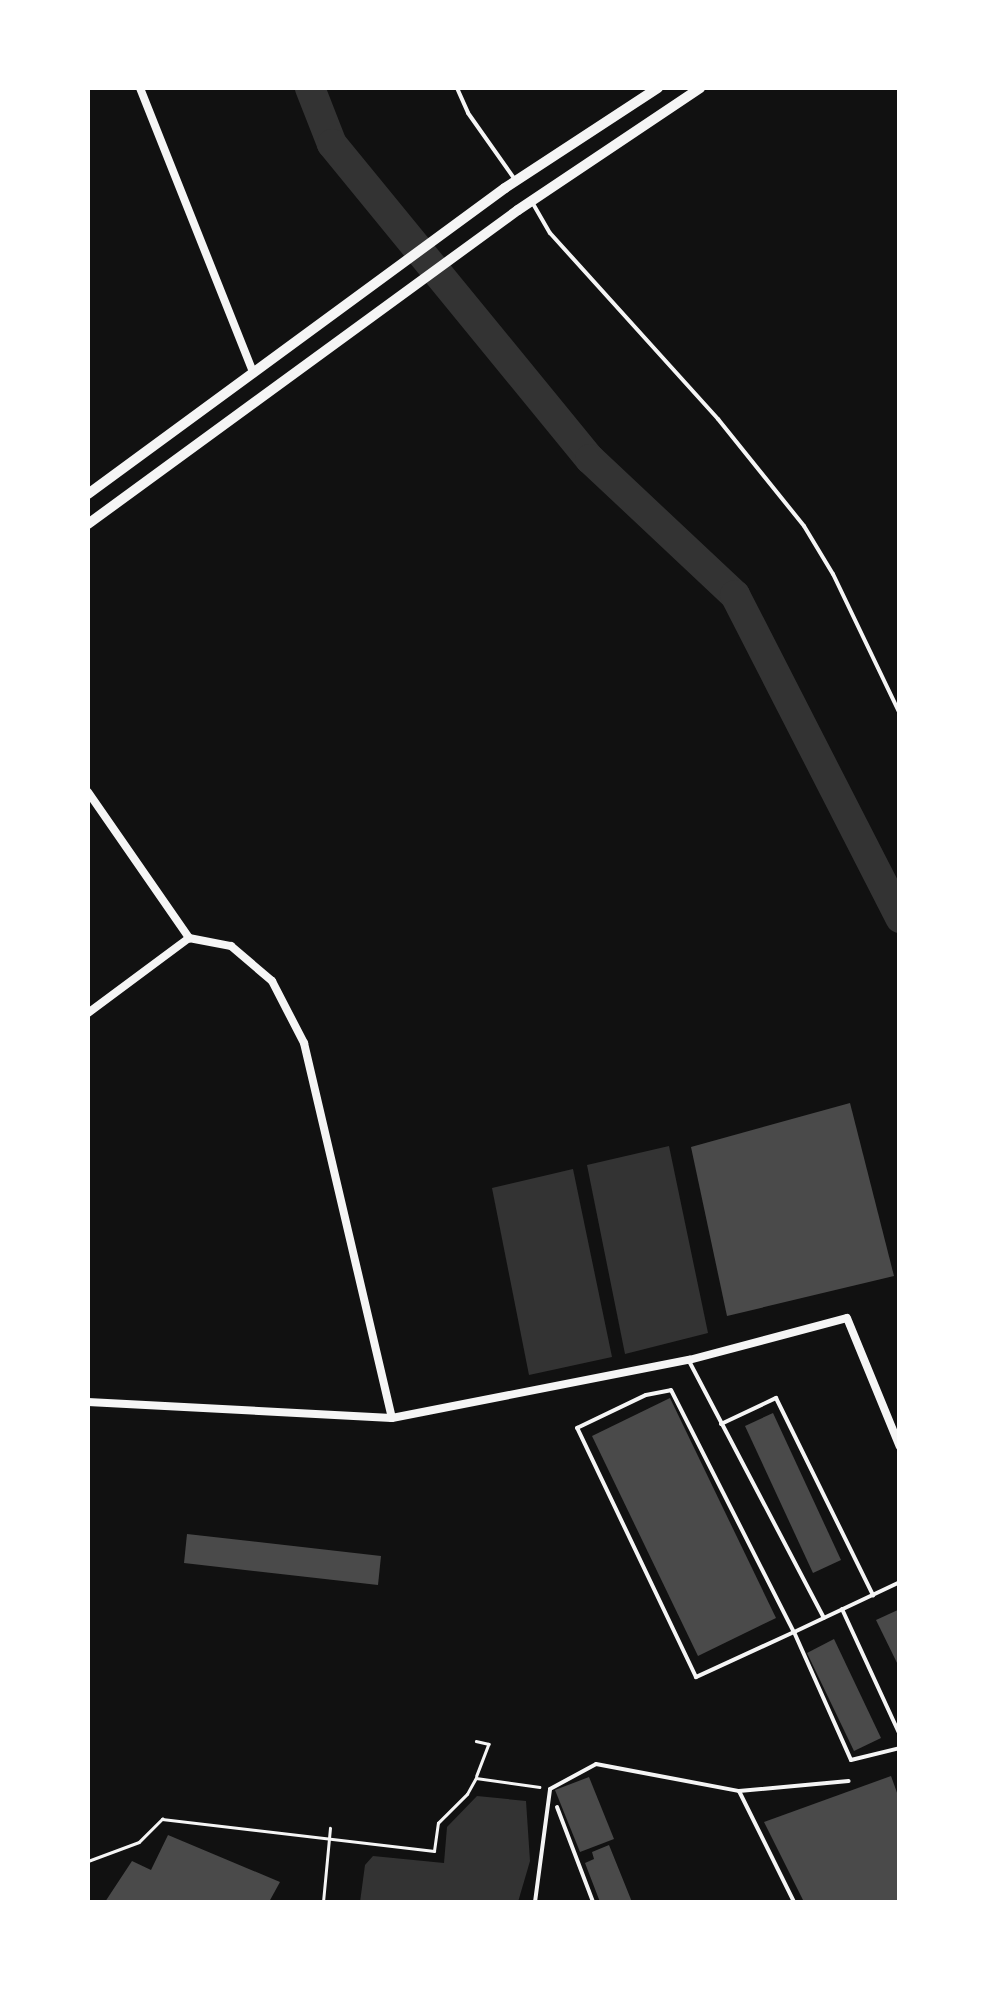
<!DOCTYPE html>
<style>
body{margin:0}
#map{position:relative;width:987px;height:1990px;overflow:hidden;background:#111;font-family:Jost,sans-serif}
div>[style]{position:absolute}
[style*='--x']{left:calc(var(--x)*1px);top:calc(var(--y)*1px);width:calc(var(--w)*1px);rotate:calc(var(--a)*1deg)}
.water>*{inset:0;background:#333}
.river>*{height:30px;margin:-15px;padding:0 15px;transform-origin:15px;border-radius:15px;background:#333}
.building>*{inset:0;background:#4a4a4a}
.path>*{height:2.5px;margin:-1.25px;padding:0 1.25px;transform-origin:1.25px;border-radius:1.25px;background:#f5f5f5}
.service>*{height:4px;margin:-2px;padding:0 2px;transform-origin:2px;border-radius:2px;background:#f5f5f5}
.minor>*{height:8px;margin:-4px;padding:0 4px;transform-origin:4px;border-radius:4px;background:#f5f5f5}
.secondary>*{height:10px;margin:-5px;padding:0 5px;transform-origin:5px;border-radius:5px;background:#f5f5f5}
span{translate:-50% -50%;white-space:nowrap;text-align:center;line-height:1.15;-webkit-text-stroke:10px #fff;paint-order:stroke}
.frame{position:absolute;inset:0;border:90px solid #fff;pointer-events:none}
</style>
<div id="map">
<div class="water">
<div style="clip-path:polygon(669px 1146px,708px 1333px,625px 1354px,587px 1165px)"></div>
<div style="clip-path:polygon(573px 1169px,612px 1357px,529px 1375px,492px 1188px)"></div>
<div style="clip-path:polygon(477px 1796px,526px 1801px,530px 1861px,518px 1902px,360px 1902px,365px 1865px,373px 1856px,444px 1863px,447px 1827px)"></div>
</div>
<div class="river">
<div style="--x:310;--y:88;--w:60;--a:68.6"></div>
<div style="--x:332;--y:144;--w:407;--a:50.7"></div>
<div style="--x:590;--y:459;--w:199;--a:43.2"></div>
<div style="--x:735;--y:595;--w:363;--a:62.9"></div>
</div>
<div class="building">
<div style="clip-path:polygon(850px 1103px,894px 1276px,727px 1316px,691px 1147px)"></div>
<div style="clip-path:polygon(670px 1398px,776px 1618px,698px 1656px,592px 1436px)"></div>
<div style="clip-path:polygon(773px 1413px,841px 1560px,813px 1573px,745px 1426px)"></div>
<div style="clip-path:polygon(187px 1534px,381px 1556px,378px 1585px,184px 1563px)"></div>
<div style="clip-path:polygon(900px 1609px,900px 1669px,876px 1620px)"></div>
<div style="clip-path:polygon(834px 1639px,881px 1738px,854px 1751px,807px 1653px)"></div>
<div style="clip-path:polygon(891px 1776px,900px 1801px,900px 1902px,804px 1902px,764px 1822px)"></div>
<div style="clip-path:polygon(589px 1777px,614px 1839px,580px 1852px,555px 1790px)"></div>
<div style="clip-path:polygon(168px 1835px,280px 1882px,269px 1902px,105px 1902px,132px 1861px,151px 1870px)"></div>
<div style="clip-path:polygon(609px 1845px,632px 1902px,600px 1902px,585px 1863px,594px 1859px,592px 1852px)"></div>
</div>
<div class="path">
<div style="--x:476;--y:1741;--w:13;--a:13"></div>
<div style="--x:489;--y:1744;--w:34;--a:111"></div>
<div style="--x:88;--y:1861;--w:54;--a:-20.4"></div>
<div style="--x:139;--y:1842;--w:33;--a:-45"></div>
<div style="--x:162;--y:1819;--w:274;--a:6.7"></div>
<div style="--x:434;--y:1851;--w:28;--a:-82"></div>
<div style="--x:438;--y:1823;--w:41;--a:-45"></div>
<div style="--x:467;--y:1794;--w:18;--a:-61"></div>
<div style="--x:476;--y:1778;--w:64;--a:8.1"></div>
<div style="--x:323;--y:1902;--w:74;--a:-84.6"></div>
</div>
<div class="service">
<div style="--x:457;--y:88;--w:27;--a:66"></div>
<div style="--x:468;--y:113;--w:83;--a:54.8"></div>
<div style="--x:532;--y:202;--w:36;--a:60"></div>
<div style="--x:550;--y:233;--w:251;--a:47.9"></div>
<div style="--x:718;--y:419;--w:137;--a:51.2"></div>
<div style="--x:804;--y:526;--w:56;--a:58.9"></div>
<div style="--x:833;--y:574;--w:155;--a:64.4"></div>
<div style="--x:689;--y:1361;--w:290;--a:62.3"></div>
<div style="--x:721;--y:1424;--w:61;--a:-25.3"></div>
<div style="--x:776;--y:1398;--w:220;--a:63.8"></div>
<div style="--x:900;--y:1582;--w:117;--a:154.7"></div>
<div style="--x:794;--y:1632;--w:108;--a:155.3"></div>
<div style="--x:696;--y:1677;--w:276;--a:-115.5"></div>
<div style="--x:577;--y:1428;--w:76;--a:-25.6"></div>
<div style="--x:646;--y:1395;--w:25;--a:-11"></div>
<div style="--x:671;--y:1390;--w:271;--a:63.1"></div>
<div style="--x:794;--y:1632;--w:140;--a:66"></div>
<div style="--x:851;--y:1760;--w:50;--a:-13.8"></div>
<div style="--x:842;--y:1609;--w:139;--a:65.3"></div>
<div style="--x:739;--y:1791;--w:124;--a:63.6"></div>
<div style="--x:557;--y:1807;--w:102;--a:69.2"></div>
<div style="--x:535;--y:1902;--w:114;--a:-82.4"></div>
<div style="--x:550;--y:1789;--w:52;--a:-28.5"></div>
<div style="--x:596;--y:1764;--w:146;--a:10.7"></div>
<div style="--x:739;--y:1791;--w:110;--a:-5.2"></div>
</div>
<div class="minor">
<div style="--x:140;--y:88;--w:306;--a:68.3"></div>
<div style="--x:88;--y:792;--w:178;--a:55.3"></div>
<div style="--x:88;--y:1013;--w:126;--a:-36.6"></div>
<div style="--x:189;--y:938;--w:43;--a:10.8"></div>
<div style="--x:231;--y:946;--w:54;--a:40.5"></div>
<div style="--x:272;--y:981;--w:70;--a:62.7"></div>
<div style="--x:304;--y:1043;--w:385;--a:76.8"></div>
<div style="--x:88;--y:1402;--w:304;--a:3"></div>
<div style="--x:392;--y:1418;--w:303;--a:-11.1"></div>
<div style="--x:689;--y:1360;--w:163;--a:-14.9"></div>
<div style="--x:847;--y:1318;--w:139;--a:67.7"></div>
</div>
<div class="secondary">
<div style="--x:88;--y:494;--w:517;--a:-36.27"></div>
<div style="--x:505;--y:188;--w:183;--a:-33.2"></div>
<div style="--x:88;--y:524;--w:532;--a:-36.14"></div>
<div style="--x:518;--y:210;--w:219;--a:-33.8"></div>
</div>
<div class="frame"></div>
</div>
